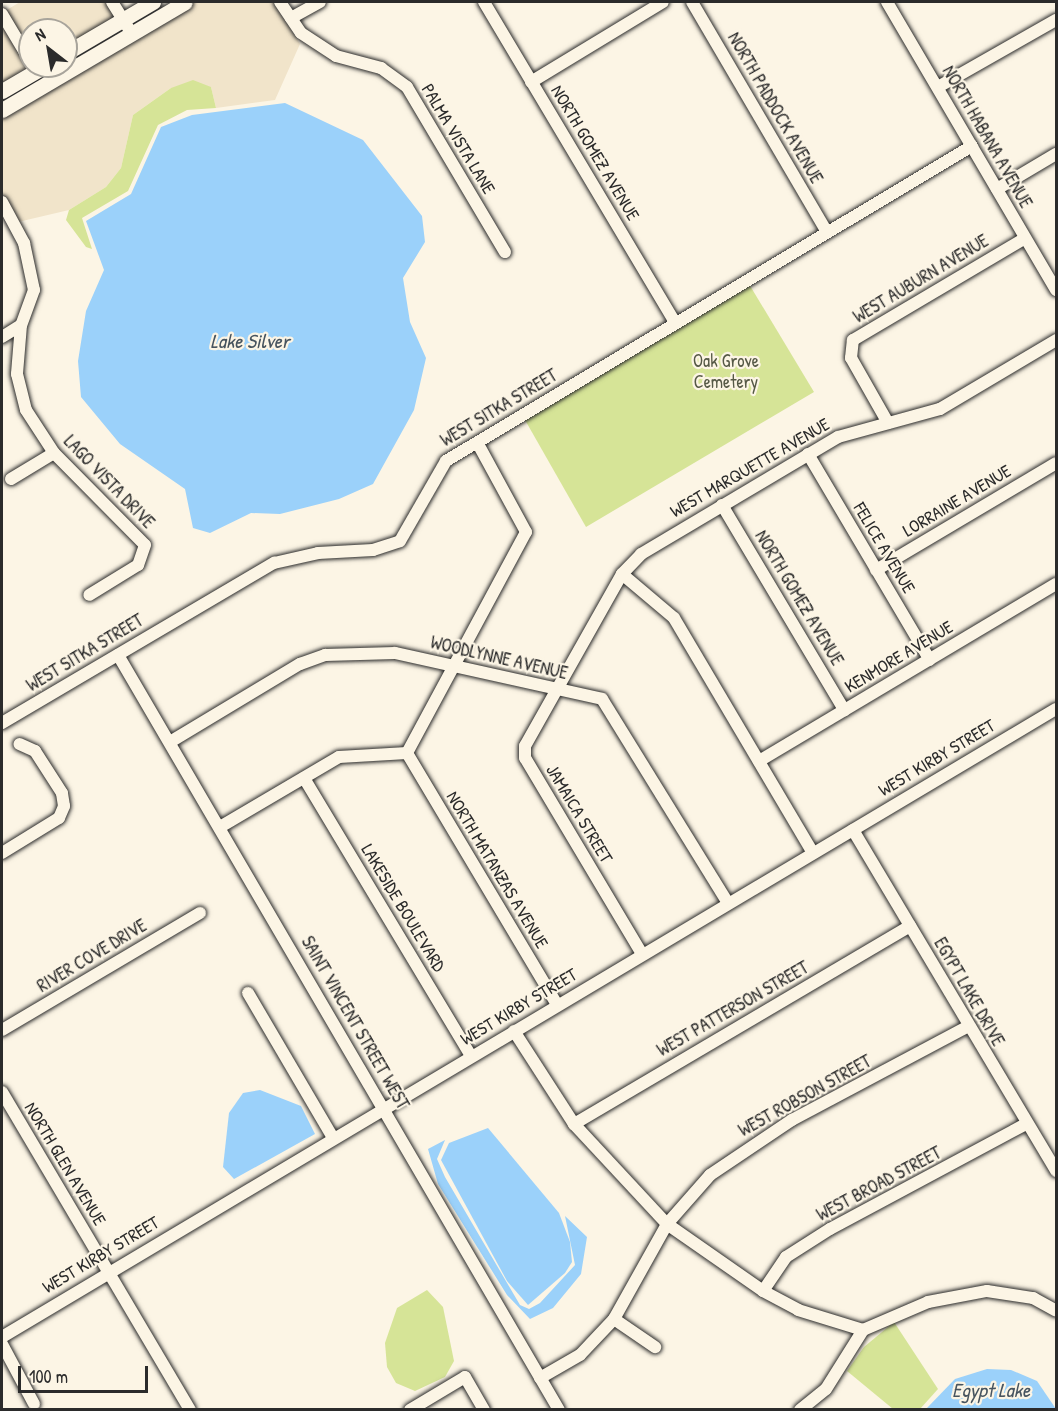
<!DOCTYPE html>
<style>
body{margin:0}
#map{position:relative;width:1058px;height:1411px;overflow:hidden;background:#fcf5e5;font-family:"Patrick Hand",sans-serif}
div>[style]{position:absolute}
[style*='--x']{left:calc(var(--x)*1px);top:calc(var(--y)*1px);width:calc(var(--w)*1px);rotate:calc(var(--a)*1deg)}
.built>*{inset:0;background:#f1e4ca}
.green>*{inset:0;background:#d6e497}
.water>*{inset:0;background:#9bd1fa}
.roads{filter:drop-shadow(0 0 2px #2b2b2b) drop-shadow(0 0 2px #2b2b2b)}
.minor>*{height:12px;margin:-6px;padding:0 6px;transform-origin:6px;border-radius:6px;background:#fcf5e5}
.major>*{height:15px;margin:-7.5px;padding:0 7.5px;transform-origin:7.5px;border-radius:7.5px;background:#fcf5e5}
span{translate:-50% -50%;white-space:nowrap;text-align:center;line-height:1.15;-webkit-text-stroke:4.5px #fcf5e5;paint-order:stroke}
.street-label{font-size:18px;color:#2b2b2b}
.park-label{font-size:18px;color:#565946}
.water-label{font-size:20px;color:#47545f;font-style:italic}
.frame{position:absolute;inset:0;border:3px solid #2b2b2b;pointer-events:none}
.north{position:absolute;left:18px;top:18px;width:60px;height:60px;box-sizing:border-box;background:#fcf5e5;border:2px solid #a8a49b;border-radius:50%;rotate:329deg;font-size:16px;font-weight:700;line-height:24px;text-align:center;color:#2b2b2b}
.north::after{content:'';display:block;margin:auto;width:21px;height:27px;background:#2b2b2b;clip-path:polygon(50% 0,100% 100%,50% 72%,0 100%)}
.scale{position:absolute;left:18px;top:1366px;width:130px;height:27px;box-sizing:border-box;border:3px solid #2b2b2b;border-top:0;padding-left:8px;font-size:18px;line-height:21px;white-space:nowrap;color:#2b2b2b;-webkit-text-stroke:4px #fcf5e5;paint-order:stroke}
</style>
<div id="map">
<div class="built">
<div style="clip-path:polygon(20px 2px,106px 2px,116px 18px,66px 47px,66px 30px,30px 30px,30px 53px,5px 11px)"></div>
<div style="clip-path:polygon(195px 2px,274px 2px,300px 44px,275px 100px,216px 108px,211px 87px,171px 88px,133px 115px,121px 168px,106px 187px,69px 210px,18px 222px,2px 192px,2px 115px)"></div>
<div style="clip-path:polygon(2px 23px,29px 69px,2px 85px)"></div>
</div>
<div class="green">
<div style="clip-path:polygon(193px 80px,211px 87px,216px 108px,187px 110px,158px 125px,128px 191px,82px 218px,92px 249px,86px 247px,66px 220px,69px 210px,106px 187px,121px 168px,133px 115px,171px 88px)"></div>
<div style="clip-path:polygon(749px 284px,814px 392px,586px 527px,525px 420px)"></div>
<div style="clip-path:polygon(427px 1290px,443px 1307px,454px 1361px,445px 1377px,415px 1391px,396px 1383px,387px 1367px,385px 1343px,397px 1308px)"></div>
<div style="clip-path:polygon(894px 1322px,938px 1389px,920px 1409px,893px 1409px,847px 1371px,864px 1347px)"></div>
</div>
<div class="water">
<div style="clip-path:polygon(285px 103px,363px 140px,422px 216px,425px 242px,403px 278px,410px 322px,426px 358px,414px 410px,373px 484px,339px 499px,280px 514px,251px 513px,210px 533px,193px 528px,185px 489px,120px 444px,81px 397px,78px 361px,86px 311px,104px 270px,86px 221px,131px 194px,161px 127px,192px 115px)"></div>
<div style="clip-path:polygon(260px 1090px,301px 1106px,315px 1134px,234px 1179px,223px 1167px,229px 1113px,243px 1093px)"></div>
<div style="clip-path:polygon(488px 1128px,559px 1213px,570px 1242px,572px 1262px,565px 1273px,528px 1305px,507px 1281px,441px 1160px,449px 1143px)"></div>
<div style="clip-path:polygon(445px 1140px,437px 1159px,445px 1177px,520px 1305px,529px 1309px,540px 1303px,575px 1265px,565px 1216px,587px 1237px,581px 1274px,553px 1308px,530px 1319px,507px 1295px,438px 1184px,428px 1149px)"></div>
<div style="clip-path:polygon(987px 1369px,1011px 1370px,1037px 1381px,1056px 1409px,926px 1409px,955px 1379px)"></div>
</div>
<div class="roads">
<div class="minor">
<div style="--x:112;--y:2;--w:36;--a:58"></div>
<div style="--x:280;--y:2;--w:37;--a:56"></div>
<div style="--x:301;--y:33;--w:42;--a:33.3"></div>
<div style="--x:336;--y:56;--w:47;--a:14.9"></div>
<div style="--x:381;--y:68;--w:32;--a:36"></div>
<div style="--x:407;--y:87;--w:192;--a:59.3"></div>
<div style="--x:484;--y:2;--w:374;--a:59.2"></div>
<div style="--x:692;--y:2;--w:267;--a:59.6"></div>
<div style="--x:887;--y:2;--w:334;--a:59.6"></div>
<div style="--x:2;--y:14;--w:55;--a:59.2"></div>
<div style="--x:291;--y:18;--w:33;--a:-29"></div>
<div style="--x:531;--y:82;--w:154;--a:-31.2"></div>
<div style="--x:938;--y:87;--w:136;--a:-29.6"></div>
<div style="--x:997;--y:189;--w:69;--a:-30.7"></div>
<div style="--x:2;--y:202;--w:47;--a:61.8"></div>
<div style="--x:24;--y:243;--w:48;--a:78"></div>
<div style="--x:34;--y:290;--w:37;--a:110"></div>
<div style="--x:21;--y:325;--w:49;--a:94.7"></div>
<div style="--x:17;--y:374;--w:37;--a:76"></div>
<div style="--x:26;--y:410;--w:51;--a:56.9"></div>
<div style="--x:54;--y:453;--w:129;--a:45.3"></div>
<div style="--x:145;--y:545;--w:21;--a:109"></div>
<div style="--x:138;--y:565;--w:57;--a:148.5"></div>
<div style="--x:2;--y:337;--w:22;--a:-32"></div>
<div style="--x:888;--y:423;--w:75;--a:-119.6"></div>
<div style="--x:851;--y:358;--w:18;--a:-84"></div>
<div style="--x:853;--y:340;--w:199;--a:-30.6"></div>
<div style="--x:808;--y:454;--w:239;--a:59.4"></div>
<div style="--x:11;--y:479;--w:50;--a:-31.2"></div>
<div style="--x:722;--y:505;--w:239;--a:59.2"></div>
<div style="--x:876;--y:570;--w:209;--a:-30.7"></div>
<div style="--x:622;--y:574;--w:68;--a:40.2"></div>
<div style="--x:674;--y:618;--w:273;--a:59.4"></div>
<div style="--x:118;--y:655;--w:874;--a:59.71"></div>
<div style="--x:2;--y:723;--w:316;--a:-30.5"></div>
<div style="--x:274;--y:563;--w:45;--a:-12.8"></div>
<div style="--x:318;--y:553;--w:55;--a:-3.1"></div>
<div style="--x:373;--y:550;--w:28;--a:-18"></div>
<div style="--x:400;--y:541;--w:92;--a:-60.1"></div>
<div style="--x:446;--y:461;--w:613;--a:-30.92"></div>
<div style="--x:170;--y:742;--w:152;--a:-31"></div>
<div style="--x:300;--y:664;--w:27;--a:-20"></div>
<div style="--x:325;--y:655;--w:70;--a:-1.6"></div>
<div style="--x:395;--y:653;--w:212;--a:12.5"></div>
<div style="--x:602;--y:699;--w:240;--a:58.3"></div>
<div style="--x:407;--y:753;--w:293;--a:59.2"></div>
<div style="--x:759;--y:761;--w:346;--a:-30.8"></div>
<div style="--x:304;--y:778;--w:324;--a:59"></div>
<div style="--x:220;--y:827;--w:138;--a:-30.5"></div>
<div style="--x:339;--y:757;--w:68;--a:-3.4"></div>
<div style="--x:407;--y:753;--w:251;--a:-61.7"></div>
<div style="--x:526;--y:532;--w:102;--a:-118.6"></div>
<div style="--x:853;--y:830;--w:397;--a:59.2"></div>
<div style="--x:2;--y:853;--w:67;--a:-31.6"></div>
<div style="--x:59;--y:818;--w:13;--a:-67"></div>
<div style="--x:64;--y:806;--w:13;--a:-99"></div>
<div style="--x:62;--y:793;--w:50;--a:-122.7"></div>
<div style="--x:35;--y:751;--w:17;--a:-156"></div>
<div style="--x:642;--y:954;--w:228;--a:-120.8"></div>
<div style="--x:525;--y:758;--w:12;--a:-90"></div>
<div style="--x:525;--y:746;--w:197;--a:-60.6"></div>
<div style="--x:622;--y:574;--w:28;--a:-46"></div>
<div style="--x:641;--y:554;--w:229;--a:-30.7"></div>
<div style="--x:838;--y:437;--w:106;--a:-15.4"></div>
<div style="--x:940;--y:409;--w:135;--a:-30.7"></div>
<div style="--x:248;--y:993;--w:168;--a:59.6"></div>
<div style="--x:2;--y:1030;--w:230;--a:-30.6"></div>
<div style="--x:514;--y:1031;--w:111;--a:57.2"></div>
<div style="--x:574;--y:1124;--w:137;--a:47.1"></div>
<div style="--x:667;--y:1224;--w:117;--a:34.9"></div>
<div style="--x:763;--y:1291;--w:40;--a:28"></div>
<div style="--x:798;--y:1310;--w:68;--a:17.1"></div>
<div style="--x:2;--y:1092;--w:369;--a:59.4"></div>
<div style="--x:574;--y:1124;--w:390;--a:-30.5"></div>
<div style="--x:763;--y:1291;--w:41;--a:-55.9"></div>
<div style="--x:786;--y:1257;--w:52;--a:-32.5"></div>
<div style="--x:830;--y:1229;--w:222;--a:-28.2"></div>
<div style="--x:614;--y:1319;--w:50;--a:34.3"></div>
<div style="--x:2;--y:1337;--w:1227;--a:-30.79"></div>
<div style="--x:2;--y:1344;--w:68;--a:61.9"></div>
<div style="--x:540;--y:1378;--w:46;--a:-29.9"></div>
<div style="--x:580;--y:1355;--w:50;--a:-46.6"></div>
<div style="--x:614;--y:1319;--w:109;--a:-60.8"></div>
<div style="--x:667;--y:1224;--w:65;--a:-48.7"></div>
<div style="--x:710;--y:1175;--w:99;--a:-33.9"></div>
<div style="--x:792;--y:1120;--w:200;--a:-28"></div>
<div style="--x:410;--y:1410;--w:64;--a:-31"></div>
<div style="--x:465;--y:1377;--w:38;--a:60"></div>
<div style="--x:800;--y:1410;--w:33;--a:-39"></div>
<div style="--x:826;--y:1389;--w:70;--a:-57.9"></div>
<div style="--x:863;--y:1330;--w:71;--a:-23.3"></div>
<div style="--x:928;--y:1302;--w:60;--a:-10.6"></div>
<div style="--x:987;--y:1291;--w:47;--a:8.7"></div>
<div style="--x:1033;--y:1298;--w:26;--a:29"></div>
</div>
<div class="major">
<div style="--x:66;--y:53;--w:101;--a:-30.4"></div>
<div style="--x:2;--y:91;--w:50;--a:-30.2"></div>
<div style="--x:2;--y:110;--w:212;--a:-30.5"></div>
</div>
</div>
<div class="street-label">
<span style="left:775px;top:108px;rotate:60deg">NORTH PADDOCK AVENUE</span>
<span style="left:987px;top:137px;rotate:60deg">NORTH HABANA AVENUE</span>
<span style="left:458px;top:139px;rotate:59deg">PALMA VISTA LANE</span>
<span style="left:595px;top:153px;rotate:59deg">NORTH GOMEZ AVENUE</span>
<span style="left:921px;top:279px;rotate:-31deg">WEST AUBURN AVENUE</span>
<span style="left:499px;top:408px;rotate:-31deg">WEST SITKA STREET</span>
<span style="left:750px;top:468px;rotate:-30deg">WEST MARQUETTE AVENUE</span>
<span style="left:109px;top:482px;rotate:46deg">LAGO VISTA DRIVE</span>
<span style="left:957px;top:501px;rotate:-31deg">LORRAINE AVENUE</span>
<span style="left:884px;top:548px;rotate:59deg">FELICE AVENUE</span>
<span style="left:799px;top:598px;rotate:59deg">NORTH GOMEZ AVENUE</span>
<span style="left:85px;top:653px;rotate:-31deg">WEST SITKA STREET</span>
<span style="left:899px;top:657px;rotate:-31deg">KENMORE AVENUE</span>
<span style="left:499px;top:658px;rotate:13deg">WOODLYNNE AVENUE</span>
<span style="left:937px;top:758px;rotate:-31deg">WEST KIRBY STREET</span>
<span style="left:579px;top:814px;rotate:59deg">JAMAICA STREET</span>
<span style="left:497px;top:870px;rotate:59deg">NORTH MATANZAS AVENUE</span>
<span style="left:403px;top:908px;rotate:59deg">LAKESIDE BOULEVARD</span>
<span style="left:92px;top:956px;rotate:-31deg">RIVER COVE DRIVE</span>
<span style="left:969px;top:992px;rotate:60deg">EGYPT LAKE DRIVE</span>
<span style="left:519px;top:1007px;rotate:-31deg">WEST KIRBY STREET</span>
<span style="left:733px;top:1009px;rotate:-30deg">WEST PATTERSON STREET</span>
<span style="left:355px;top:1023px;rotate:60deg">SAINT VINCENT STREET WEST</span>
<span style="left:805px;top:1096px;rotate:-29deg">WEST ROBSON STREET</span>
<span style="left:65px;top:1164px;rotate:59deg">NORTH GLEN AVENUE</span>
<span style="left:879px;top:1184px;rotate:-28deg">WEST BROAD STREET</span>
<span style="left:101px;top:1255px;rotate:-31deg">WEST KIRBY STREET</span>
</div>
<div class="park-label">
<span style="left:726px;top:372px">Oak Grove<br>Cemetery</span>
</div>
<div class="water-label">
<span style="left:250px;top:340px">Lake Silver</span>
<span style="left:991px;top:1389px">Egypt Lake</span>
</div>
<div class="frame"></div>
<div class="north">N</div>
<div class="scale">100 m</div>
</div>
